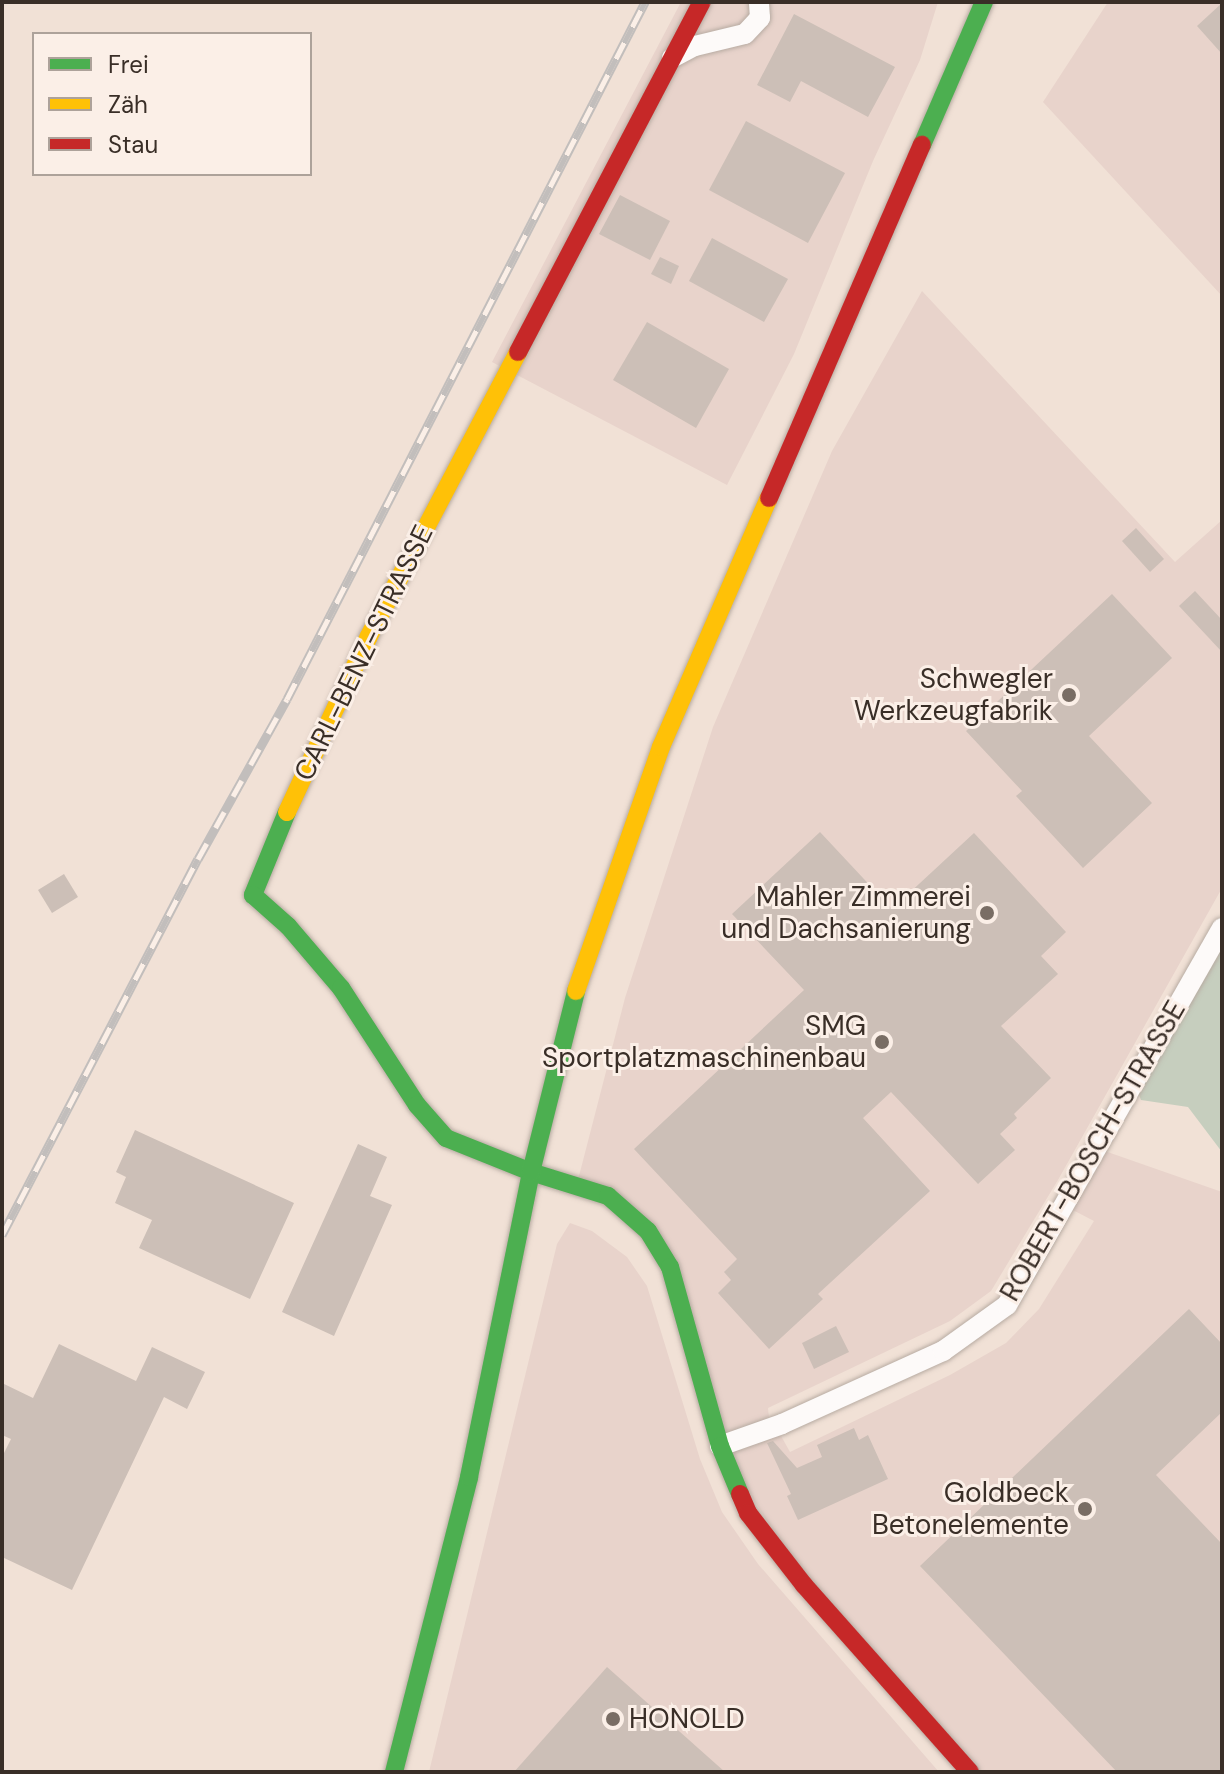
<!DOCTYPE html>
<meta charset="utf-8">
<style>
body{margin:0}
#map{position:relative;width:1224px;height:1774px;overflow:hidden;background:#f1e1d6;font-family:"DM Sans",sans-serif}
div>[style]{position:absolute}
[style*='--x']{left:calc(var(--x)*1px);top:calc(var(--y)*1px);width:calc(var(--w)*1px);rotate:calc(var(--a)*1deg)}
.industrial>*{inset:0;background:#e8d3cb}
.forest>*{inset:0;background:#c6cebe}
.building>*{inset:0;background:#ccbfb7}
.roads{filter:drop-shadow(0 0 2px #b7aba2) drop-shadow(0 0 2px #b7aba2)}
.street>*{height:20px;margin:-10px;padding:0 10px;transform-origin:10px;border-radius:10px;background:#fdfaf9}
.fast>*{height:18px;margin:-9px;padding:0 9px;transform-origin:9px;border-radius:9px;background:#4caf50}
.slow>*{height:18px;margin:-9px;padding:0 9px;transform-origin:9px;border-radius:9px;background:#ffc107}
.jam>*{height:18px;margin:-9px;padding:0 9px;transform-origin:9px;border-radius:9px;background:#c62828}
.rail>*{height:9px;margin-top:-4.5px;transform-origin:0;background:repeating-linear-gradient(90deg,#fbefe7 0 18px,#c2bebc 0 36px);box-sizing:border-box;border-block:2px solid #c2bebc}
.dots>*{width:22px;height:22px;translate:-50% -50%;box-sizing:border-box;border:4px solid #fbefe7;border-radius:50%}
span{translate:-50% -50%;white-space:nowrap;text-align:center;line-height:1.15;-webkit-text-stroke:6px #fbefe7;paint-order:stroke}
.street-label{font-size:28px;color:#392e27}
.poi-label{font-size:28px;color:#392e27}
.right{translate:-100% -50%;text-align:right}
.left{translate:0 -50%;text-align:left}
.frame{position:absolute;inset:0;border:4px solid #392e27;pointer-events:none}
.legend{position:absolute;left:32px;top:32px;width:280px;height:144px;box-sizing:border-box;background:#fbefe7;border:2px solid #ada29a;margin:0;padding:10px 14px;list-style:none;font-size:24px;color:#392e27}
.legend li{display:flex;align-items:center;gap:16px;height:40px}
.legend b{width:40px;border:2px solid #ada29a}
</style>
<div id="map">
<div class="industrial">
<div style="clip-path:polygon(681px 2px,938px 2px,920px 60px,873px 161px,794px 354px,727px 485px,492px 362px)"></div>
<div style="clip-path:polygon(1108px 2px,1222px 2px,1222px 296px,1043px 102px)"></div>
<div style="clip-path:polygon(922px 291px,1175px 562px,1222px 520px,1222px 888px,1058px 1180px,991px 1291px,950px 1321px,768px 1408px,770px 1428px,721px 1445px,671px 1266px,578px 1180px,625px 998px,713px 727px,832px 451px)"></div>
<div style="clip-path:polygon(1099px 1149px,1222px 1192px,1222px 1772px,971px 1772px,807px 1585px,721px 1447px,776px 1427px,790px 1452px,950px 1375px,1006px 1343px,1039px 1309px,1094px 1221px,1067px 1207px)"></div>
<div style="clip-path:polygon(570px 1223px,592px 1231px,627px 1257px,647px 1286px,700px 1459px,722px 1512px,758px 1564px,939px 1772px,429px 1772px,557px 1244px)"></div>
</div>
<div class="forest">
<div style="clip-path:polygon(1222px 930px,1222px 1152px,1188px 1107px,1141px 1100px,1134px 1082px)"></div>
</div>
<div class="building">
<div style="clip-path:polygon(1222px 3px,1222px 54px,1197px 26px)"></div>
<div style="clip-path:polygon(794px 14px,895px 67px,868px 117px,801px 81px,790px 102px,757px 85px)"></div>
<div style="clip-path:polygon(746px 121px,845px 173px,808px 243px,709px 190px)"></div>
<div style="clip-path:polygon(620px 195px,670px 221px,650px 260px,599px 234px)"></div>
<div style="clip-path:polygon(712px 238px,788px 279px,764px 322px,689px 281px)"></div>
<div style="clip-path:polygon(660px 257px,679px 266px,671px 284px,651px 274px)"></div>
<div style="clip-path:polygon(647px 322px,729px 369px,696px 428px,613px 380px)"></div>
<div style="clip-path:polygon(1136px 528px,1164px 559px,1150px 572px,1122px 541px)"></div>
<div style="clip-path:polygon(1195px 591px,1222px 620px,1222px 652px,1179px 606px)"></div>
<div style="clip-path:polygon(1112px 594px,1172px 658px,1089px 736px,1152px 803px,1083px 868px,1016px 796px,1022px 791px,966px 731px)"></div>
<div style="clip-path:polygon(820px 832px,892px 909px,974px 833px,1066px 932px,1041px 956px,1058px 974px,1001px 1026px,1051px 1078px,1014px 1114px,1017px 1118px,1000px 1134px,1015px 1150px,978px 1184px,891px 1092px,863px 1118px,930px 1191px,818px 1294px,823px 1299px,769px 1349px,718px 1293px,731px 1280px,724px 1272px,737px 1259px,634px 1149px,804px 990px,732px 914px)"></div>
<div style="clip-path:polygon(64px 874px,78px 897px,52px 913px,38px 890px)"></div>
<div style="clip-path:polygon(135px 1130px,294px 1203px,250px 1299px,139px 1248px,152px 1220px,115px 1203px,126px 1177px,116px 1172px)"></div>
<div style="clip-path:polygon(358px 1144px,387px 1157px,370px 1196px,392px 1205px,334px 1336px,282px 1312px)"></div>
<div style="clip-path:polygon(1189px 1309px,1222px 1344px,1222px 1412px,1156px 1475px,1222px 1544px,1222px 1772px,1117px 1772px,920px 1566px)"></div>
<div style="clip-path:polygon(836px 1326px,849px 1352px,814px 1369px,802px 1343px)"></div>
<div style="clip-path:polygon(59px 1344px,136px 1381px,152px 1347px,205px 1372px,187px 1409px,164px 1397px,72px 1590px,2px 1557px,2px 1457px,11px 1439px,2px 1435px,2px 1383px,33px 1398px)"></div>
<div style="clip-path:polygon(854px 1428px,859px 1440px,868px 1435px,888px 1479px,798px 1520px,787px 1496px,791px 1494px,767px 1443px,773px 1441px,797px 1468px,822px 1457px,817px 1445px)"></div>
<div style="clip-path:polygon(607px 1667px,725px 1772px,514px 1772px)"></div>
</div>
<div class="roads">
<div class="street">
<div style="--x:672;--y:58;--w:26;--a:-28"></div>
<div style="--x:695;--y:46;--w:51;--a:-13.5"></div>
<div style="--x:745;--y:34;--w:22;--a:-47"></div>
<div style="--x:760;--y:18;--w:16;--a:-94"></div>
<div style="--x:720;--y:1446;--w:66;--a:-19.5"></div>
<div style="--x:782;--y:1424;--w:177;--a:-24.4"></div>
<div style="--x:943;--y:1351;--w:79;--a:-35.7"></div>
<div style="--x:1007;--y:1305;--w:434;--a:-60.3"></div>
</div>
<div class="fast">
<div style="--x:922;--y:145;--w:156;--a:-66.6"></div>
<div style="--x:287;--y:812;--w:90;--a:112.3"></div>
<div style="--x:253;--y:895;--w:47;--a:41.5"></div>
<div style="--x:288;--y:926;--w:82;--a:49.5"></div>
<div style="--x:341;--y:988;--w:140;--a:57"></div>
<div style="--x:417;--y:1105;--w:44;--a:48.7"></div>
<div style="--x:446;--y:1138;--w:92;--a:21.8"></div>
<div style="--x:531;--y:1172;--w:81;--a:17.3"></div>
<div style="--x:608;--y:1196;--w:53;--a:41.2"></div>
<div style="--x:648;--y:1231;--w:42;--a:58.6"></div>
<div style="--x:670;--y:1267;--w:186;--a:74.4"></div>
<div style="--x:720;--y:1446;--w:52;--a:67.4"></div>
<div style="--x:394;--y:1772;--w:304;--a:-75.7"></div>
<div style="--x:469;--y:1477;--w:311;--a:-78.5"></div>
<div style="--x:531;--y:1172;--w:187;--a:-76"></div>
</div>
<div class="slow">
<div style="--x:287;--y:812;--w:194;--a:-65"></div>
<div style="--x:369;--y:636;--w:321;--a:-62.3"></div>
<div style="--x:576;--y:991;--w:258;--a:-70.8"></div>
<div style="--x:661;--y:747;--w:271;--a:-66.6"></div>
</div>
<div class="jam">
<div style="--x:518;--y:352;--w:395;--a:-62.3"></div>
<div style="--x:769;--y:498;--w:385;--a:-66.6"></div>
<div style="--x:740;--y:1494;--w:21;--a:67"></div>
<div style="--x:748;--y:1513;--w:91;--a:52.1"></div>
<div style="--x:804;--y:1585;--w:250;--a:48.4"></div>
</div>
</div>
<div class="rail">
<div style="--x:2;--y:1235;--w:424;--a:-62.5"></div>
<div style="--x:198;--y:859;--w:183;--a:-60.9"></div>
<div style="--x:287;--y:699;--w:784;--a:-62.81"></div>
</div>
<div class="dots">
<div style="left:1069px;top:695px;background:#796d64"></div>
<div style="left:987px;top:913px;background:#796d64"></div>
<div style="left:882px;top:1042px;background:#796d64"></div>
<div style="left:1085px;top:1509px;background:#796d64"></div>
<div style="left:613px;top:1719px;background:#796d64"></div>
</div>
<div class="street-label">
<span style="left:364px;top:653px;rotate:-64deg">CARL-BENZ-STRASSE</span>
<span style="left:1093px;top:1151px;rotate:-60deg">ROBERT-BOSCH-STRASSE</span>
</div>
<div class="poi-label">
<span class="right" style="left:1053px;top:695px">Schwegler<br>Werkzeugfabrik</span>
<span class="right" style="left:971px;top:913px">Mahler Zimmerei<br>und Dachsanierung</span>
<span class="right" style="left:866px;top:1042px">SMG<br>Sportplatzmaschinenbau</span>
<span class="right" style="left:1069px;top:1509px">Goldbeck<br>Betonelemente</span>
<span class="left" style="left:629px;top:1719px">HONOLD</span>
</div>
<div class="frame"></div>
<ul class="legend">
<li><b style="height:10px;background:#4caf50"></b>Frei</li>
<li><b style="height:10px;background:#ffc107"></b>Zäh</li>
<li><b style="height:10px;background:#c62828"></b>Stau</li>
</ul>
</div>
